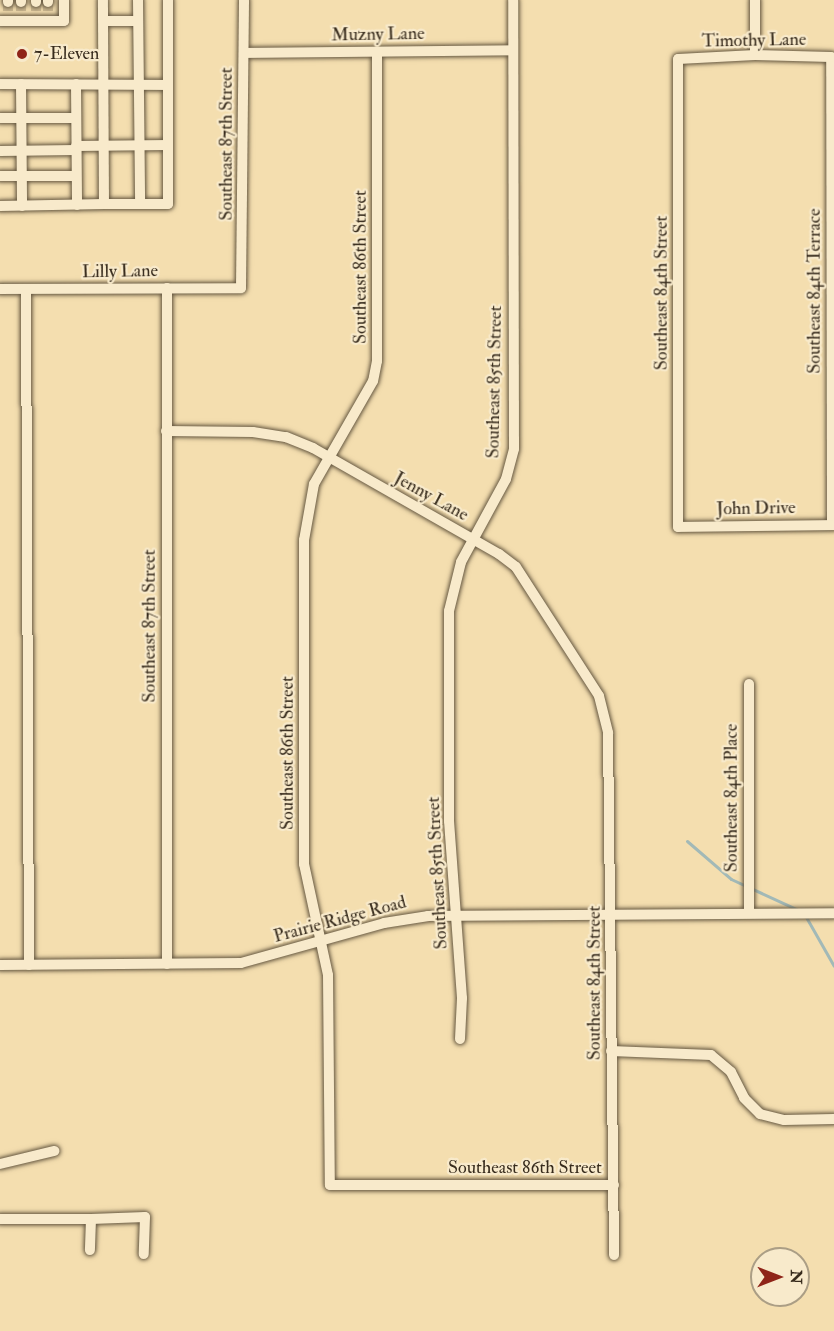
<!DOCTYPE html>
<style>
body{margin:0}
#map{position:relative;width:834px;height:1331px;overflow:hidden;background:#f4deaf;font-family:"IM FELL Double Pica",serif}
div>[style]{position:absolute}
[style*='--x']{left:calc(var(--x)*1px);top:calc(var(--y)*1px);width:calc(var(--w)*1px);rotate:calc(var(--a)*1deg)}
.stream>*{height:3px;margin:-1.5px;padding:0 1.5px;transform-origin:1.5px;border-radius:1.5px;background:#a2b9b7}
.minor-tunnel>*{height:10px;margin-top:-5px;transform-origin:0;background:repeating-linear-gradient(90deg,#ceba92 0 10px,transparent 0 15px)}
.roads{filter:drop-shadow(0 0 2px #665841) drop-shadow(0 0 2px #665841)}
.minor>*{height:10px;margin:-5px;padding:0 5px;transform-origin:5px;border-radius:5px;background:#f8eacb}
.dots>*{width:16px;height:16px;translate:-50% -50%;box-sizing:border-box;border:3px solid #f8eacb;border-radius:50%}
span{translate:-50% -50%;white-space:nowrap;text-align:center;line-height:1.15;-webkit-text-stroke:4.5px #f8eacb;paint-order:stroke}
.street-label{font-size:18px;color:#372b1c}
.poi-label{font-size:18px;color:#372b1c}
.left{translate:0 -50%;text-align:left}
.north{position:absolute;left:750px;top:1247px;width:60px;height:60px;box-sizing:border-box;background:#f8eacb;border:2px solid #ab9e85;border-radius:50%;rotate:90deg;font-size:16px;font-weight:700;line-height:24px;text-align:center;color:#372b1c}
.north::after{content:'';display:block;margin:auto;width:21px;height:27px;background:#8f2418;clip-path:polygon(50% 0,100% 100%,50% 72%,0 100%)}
</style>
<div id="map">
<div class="stream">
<div style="--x:687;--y:841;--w:58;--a:40.8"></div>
<div style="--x:731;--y:879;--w:72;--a:24.8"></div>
<div style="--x:806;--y:917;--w:56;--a:60.3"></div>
</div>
<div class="minor-tunnel">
<div style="--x:8;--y:2;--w:9;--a:90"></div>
<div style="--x:21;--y:2;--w:9;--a:90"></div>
<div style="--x:36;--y:2;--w:9;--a:90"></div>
<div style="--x:48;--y:2;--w:9;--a:90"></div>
</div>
<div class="roads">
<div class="minor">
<div style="--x:8;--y:0;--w:2;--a:90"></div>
<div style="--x:21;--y:0;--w:2;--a:90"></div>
<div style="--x:36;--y:0;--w:2;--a:90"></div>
<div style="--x:48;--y:0;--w:2;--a:90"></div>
<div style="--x:138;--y:0;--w:204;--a:89.4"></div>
<div style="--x:0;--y:21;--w:64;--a:0"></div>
<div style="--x:64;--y:21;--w:21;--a:-90"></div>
<div style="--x:103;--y:21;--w:35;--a:0"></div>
<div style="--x:377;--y:52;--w:309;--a:90"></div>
<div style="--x:377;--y:361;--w:20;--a:101"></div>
<div style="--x:373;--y:381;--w:119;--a:119.8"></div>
<div style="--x:314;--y:484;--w:57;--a:100.1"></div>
<div style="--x:304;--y:540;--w:324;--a:90"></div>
<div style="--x:304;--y:864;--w:114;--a:77.8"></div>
<div style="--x:328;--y:975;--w:210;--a:89.5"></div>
<div style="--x:330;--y:1185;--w:284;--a:0"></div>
<div style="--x:244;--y:53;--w:269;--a:-0.6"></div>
<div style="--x:755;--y:55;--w:55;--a:-90"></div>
<div style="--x:0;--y:84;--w:168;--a:0.3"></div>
<div style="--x:168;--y:85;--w:85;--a:-90"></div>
<div style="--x:21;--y:84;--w:122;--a:89.5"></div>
<div style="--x:76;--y:84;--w:121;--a:89.5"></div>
<div style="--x:0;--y:118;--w:76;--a:0"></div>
<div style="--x:76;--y:146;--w:92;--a:-0.6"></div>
<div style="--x:0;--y:151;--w:76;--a:-0.8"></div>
<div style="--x:0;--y:176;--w:76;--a:0"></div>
<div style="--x:104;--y:204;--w:64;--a:0"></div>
<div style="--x:168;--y:204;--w:119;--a:-90"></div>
<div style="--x:0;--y:206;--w:104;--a:-1.1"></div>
<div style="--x:104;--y:204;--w:204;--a:-90.3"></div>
<div style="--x:167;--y:288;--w:676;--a:90"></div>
<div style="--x:0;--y:289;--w:241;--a:-0.2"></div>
<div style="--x:241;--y:288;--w:288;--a:-89.4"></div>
<div style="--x:26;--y:289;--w:676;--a:89.75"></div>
<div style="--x:166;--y:431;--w:87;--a:0.7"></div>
<div style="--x:253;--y:432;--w:33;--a:9"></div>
<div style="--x:286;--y:437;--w:29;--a:22"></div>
<div style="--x:313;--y:448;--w:214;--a:29.7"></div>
<div style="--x:499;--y:554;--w:21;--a:37"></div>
<div style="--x:516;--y:567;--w:153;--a:57.2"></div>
<div style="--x:599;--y:696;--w:38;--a:76"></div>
<div style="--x:608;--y:733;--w:522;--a:89.34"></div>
<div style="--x:832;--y:524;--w:467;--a:-90.1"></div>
<div style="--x:831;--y:57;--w:76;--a:-178.5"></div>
<div style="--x:755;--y:55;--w:77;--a:177"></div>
<div style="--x:678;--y:59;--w:468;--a:90"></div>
<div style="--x:678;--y:527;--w:156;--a:-0.7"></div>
<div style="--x:749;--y:684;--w:228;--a:90"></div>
<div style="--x:0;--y:965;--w:241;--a:-0.5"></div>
<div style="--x:241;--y:963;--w:148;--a:-15.6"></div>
<div style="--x:384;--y:923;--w:45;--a:-9"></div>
<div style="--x:428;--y:916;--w:406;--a:-0.4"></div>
<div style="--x:460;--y:1039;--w:41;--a:-87.2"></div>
<div style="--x:462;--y:998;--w:177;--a:-94.2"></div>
<div style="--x:449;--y:821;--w:210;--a:-90"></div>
<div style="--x:449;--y:611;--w:50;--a:-76.2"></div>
<div style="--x:461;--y:562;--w:94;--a:-61.5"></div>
<div style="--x:506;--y:479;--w:31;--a:-75"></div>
<div style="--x:514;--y:449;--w:449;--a:-90.1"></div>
<div style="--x:611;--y:1051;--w:100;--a:2.3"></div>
<div style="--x:711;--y:1055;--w:26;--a:40"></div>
<div style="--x:731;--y:1072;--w:29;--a:63"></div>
<div style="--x:744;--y:1098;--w:23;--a:45"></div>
<div style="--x:760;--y:1114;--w:25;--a:14"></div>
<div style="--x:784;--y:1120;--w:50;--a:-1.1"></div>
<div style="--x:0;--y:1164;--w:56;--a:-13.5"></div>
<div style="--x:0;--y:1219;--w:91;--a:0"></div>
<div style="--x:91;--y:1219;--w:31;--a:92"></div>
<div style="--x:91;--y:1219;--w:54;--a:-2.1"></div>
<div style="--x:145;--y:1217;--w:37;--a:92"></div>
</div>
</div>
<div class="dots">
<div style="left:22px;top:54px;background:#8f2418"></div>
</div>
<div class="street-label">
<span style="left:378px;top:35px;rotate:-1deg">Muzny Lane</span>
<span style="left:754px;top:41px;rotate:-1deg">Timothy Lane</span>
<span style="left:227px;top:144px;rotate:-90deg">Southeast 87th Street</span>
<span style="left:361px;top:267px;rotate:-90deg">Southeast 86th Street</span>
<span style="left:120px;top:272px;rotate:-1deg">Lilly Lane</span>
<span style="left:815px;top:291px;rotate:-90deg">Southeast 84th Terrace</span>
<span style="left:662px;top:293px;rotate:-90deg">Southeast 84th Street</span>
<span style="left:495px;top:382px;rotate:-89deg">Southeast 85th Street</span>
<span style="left:431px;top:497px;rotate:29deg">Jenny Lane</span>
<span style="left:756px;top:509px;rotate:-1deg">John Drive</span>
<span style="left:150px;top:626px;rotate:-90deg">Southeast 87th Street</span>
<span style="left:288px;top:753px;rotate:-90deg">Southeast 86th Street</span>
<span style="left:732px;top:798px;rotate:-90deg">Southeast 84th Place</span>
<span style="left:438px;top:873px;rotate:-93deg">Southeast 85th Street</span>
<span style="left:340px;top:920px;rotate:-15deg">Prairie Ridge Road</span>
<span style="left:595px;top:983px;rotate:-90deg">Southeast 84th Street</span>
<span style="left:525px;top:1168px">Southeast 86th Street</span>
</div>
<div class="poi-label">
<span class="left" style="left:34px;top:54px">7-Eleven</span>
</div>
<div class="north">N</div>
</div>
